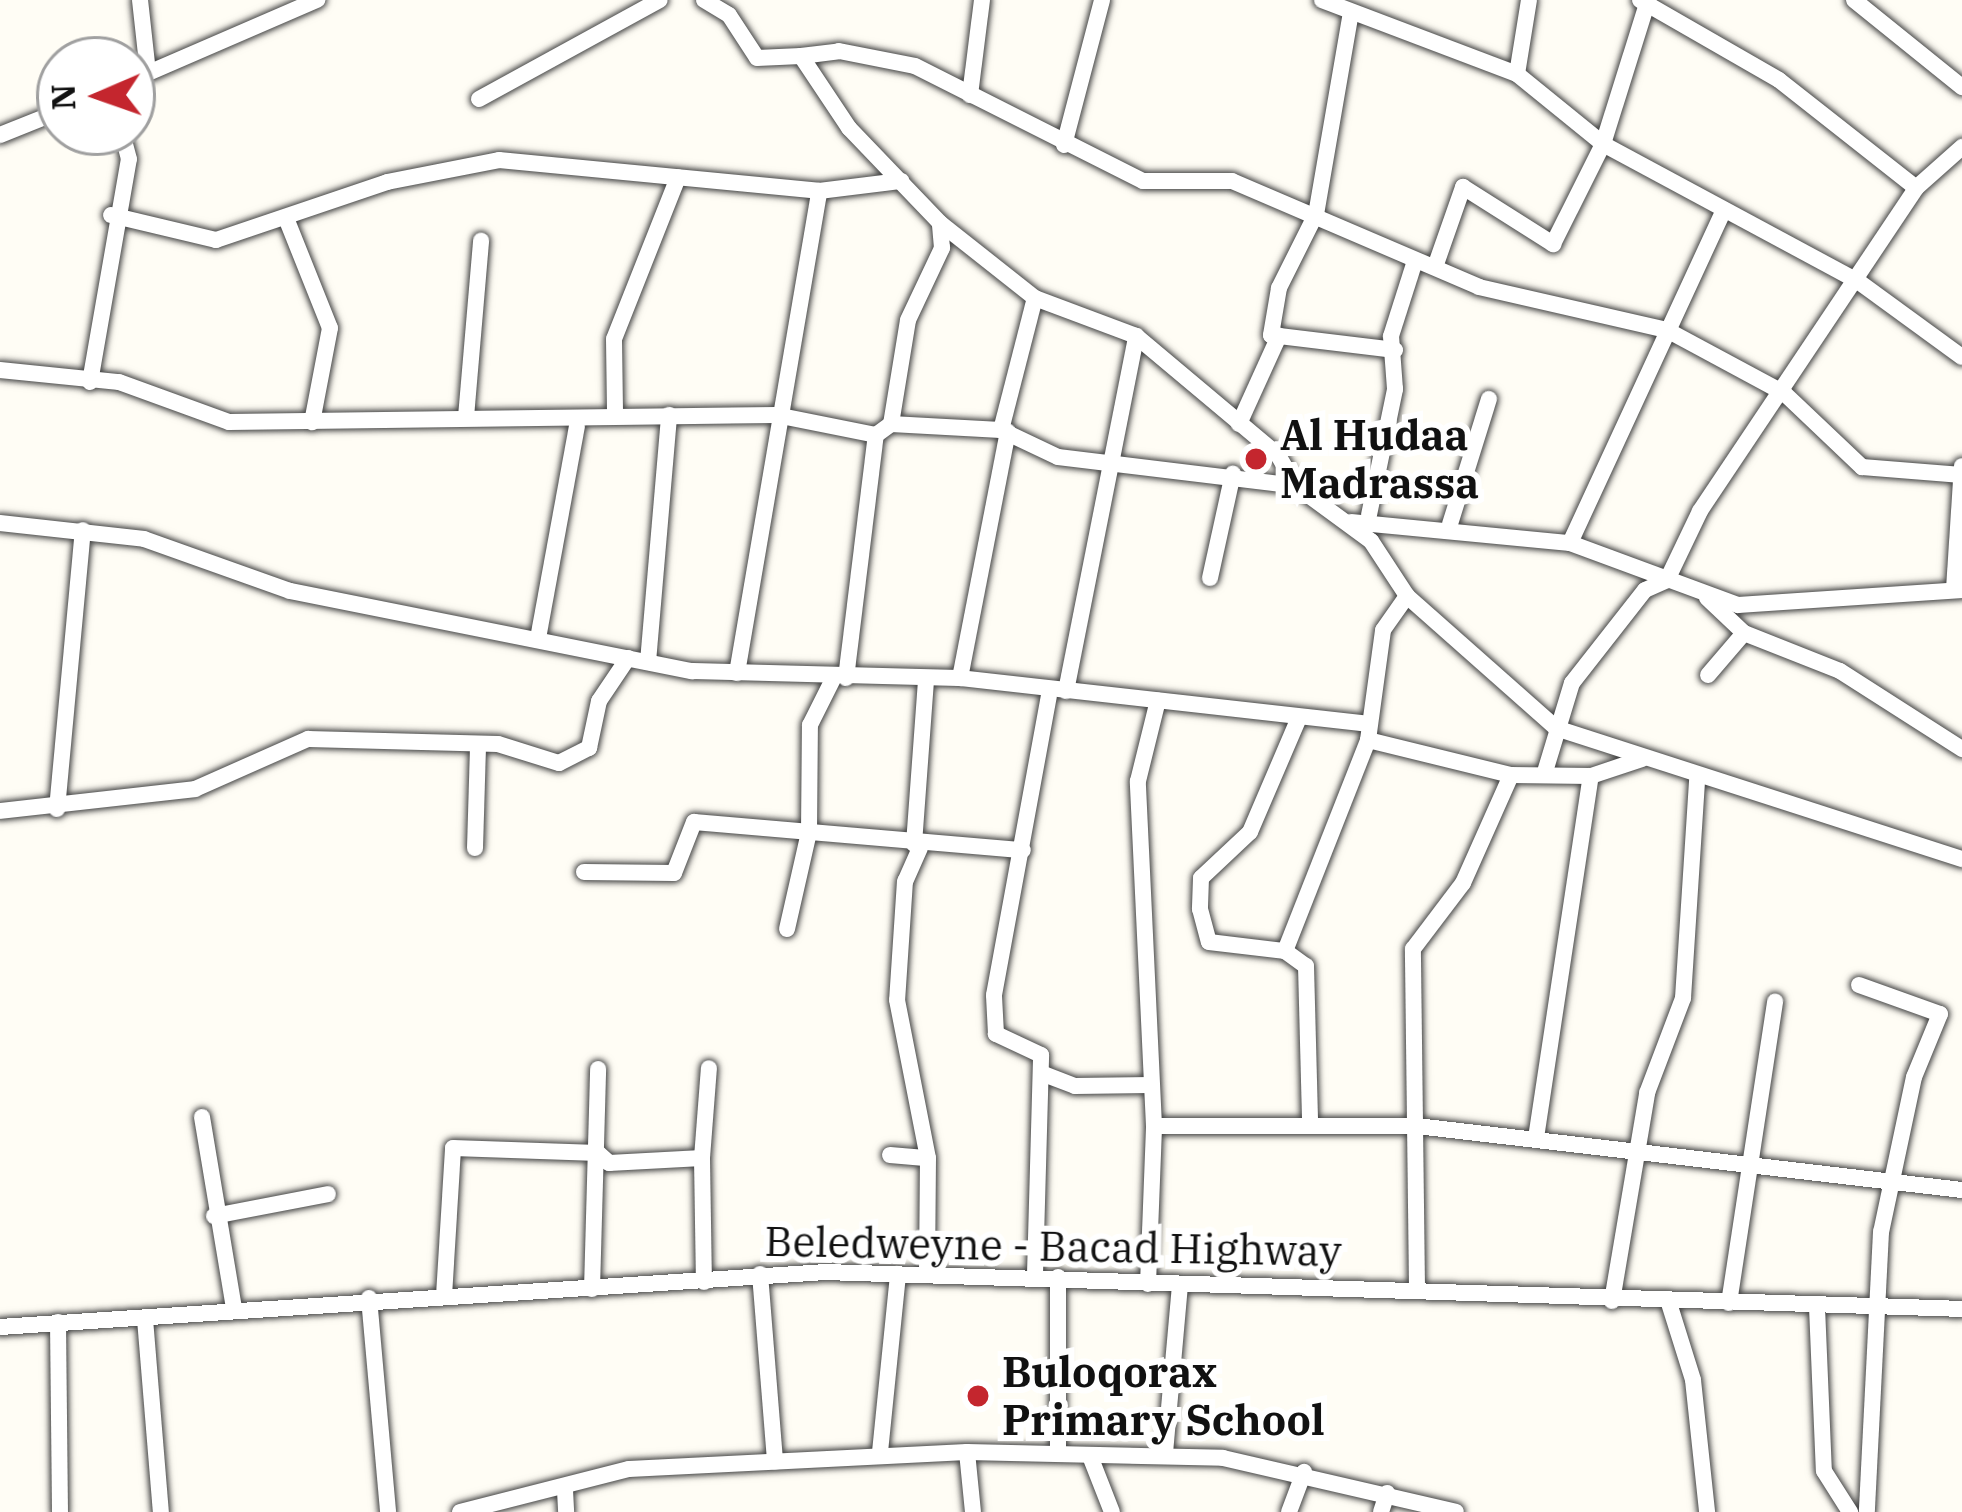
<!DOCTYPE html>
<style>
body{margin:0}
#map{position:relative;width:1962px;height:1512px;overflow:hidden;background:#fffdf5;font-family:"IBM Plex Serif",serif}
div>[style]{position:absolute}
[style*='--x']{left:calc(var(--x)*1px);top:calc(var(--y)*1px);width:calc(var(--w)*1px);rotate:calc(var(--a)*1deg)}
.roads{filter:drop-shadow(0 0 3px #444) drop-shadow(0 0 3px #444)}
.minor>*{height:16px;margin:-8px;padding:0 8px;transform-origin:8px;border-radius:8px;background:#fff}
.dots>*{width:33px;height:33px;translate:-50% -50%;box-sizing:border-box;border:6px solid #fff;border-radius:50%}
span{translate:-50% -50%;white-space:nowrap;text-align:center;line-height:1.15;-webkit-text-stroke:12px #fff;paint-order:stroke}
.poi-label{font-size:42px;color:#111;font-weight:700}
.left{translate:0 -50%;text-align:left}
.street-label{font-size:42px;color:#111}
.north{position:absolute;left:36px;top:36px;width:120px;height:120px;box-sizing:border-box;background:#fff;border:3px solid #a0a0a0;border-radius:50%;rotate:268deg;font-size:33px;font-weight:700;line-height:48px;text-align:center;color:#111}
.north::after{content:'';display:block;margin:auto;width:42px;height:54px;background:#c4262e;clip-path:polygon(50% 0,100% 100%,50% 72%,0 100%)}
</style>
<div id="map">
<div class="roads">
<div class="minor">
<div style="--x:140;--y:0;--w:72;--a:83.7"></div>
<div style="--x:704;--y:0;--w:29;--a:31"></div>
<div style="--x:729;--y:15;--w:51;--a:56.9"></div>
<div style="--x:757;--y:58;--w:44;--a:-2.6"></div>
<div style="--x:801;--y:56;--w:87;--a:56.3"></div>
<div style="--x:849;--y:128;--w:132;--a:46.2"></div>
<div style="--x:940;--y:223;--w:121;--a:38.3"></div>
<div style="--x:1035;--y:298;--w:108;--a:20.6"></div>
<div style="--x:1136;--y:336;--w:185;--a:40"></div>
<div style="--x:1278;--y:455;--w:36;--a:60"></div>
<div style="--x:1296;--y:486;--w:93;--a:36.3"></div>
<div style="--x:1371;--y:541;--w:66;--a:56.8"></div>
<div style="--x:1407;--y:596;--w:199;--a:41.5"></div>
<div style="--x:1556;--y:728;--w:427;--a:17.9"></div>
<div style="--x:1322;--y:0;--w:209;--a:20.8"></div>
<div style="--x:1517;--y:74;--w:111;--a:39.1"></div>
<div style="--x:1603;--y:144;--w:291;--a:28.3"></div>
<div style="--x:1859;--y:282;--w:127;--a:36.1"></div>
<div style="--x:1640;--y:0;--w:160;--a:29.9"></div>
<div style="--x:1779;--y:80;--w:174;--a:38.2"></div>
<div style="--x:1854;--y:0;--w:139;--a:38.9"></div>
<div style="--x:1351;--y:12;--w:205;--a:99.8"></div>
<div style="--x:1316;--y:214;--w:83;--a:116.6"></div>
<div style="--x:1279;--y:288;--w:48;--a:99.7"></div>
<div style="--x:1271;--y:335;--w:125;--a:6.9"></div>
<div style="--x:801;--y:56;--w:38;--a:-7"></div>
<div style="--x:839;--y:51;--w:77;--a:11.2"></div>
<div style="--x:915;--y:66;--w:255;--a:26.8"></div>
<div style="--x:1143;--y:181;--w:89;--a:0"></div>
<div style="--x:1232;--y:181;--w:269;--a:23.2"></div>
<div style="--x:1479;--y:287;--w:193;--a:12.9"></div>
<div style="--x:1667;--y:330;--w:133;--a:28.3"></div>
<div style="--x:1784;--y:393;--w:108;--a:43.5"></div>
<div style="--x:1862;--y:467;--w:100;--a:4.6"></div>
<div style="--x:1517;--y:74;--w:75;--a:-80.8"></div>
<div style="--x:132;--y:80;--w:202;--a:-23.4"></div>
<div style="--x:970;--y:95;--w:96;--a:-82.8"></div>
<div style="--x:479;--y:99;--w:206;--a:-28.7"></div>
<div style="--x:0;--y:135;--w:65;--a:-21.8"></div>
<div style="--x:1064;--y:145;--w:150;--a:-75.3"></div>
<div style="--x:111;--y:215;--w:108;--a:13.4"></div>
<div style="--x:216;--y:240;--w:181;--a:-18.7"></div>
<div style="--x:387;--y:182;--w:114;--a:-11.1"></div>
<div style="--x:499;--y:160;--w:321;--a:5.5"></div>
<div style="--x:819;--y:191;--w:83;--a:-7"></div>
<div style="--x:288;--y:223;--w:113;--a:68.2"></div>
<div style="--x:330;--y:328;--w:96;--a:100.8"></div>
<div style="--x:1435;--y:267;--w:85;--a:-70.7"></div>
<div style="--x:1463;--y:187;--w:107;--a:32.3"></div>
<div style="--x:1553;--y:244;--w:112;--a:-63.4"></div>
<div style="--x:1603;--y:144;--w:151;--a:-72.6"></div>
<div style="--x:0;--y:370;--w:120;--a:5.8"></div>
<div style="--x:119;--y:382;--w:117;--a:20"></div>
<div style="--x:229;--y:422;--w:547;--a:-0.73"></div>
<div style="--x:776;--y:415;--w:102;--a:11.3"></div>
<div style="--x:876;--y:435;--w:19;--a:-36"></div>
<div style="--x:891;--y:424;--w:110;--a:3.1"></div>
<div style="--x:1001;--y:430;--w:63;--a:25.3"></div>
<div style="--x:1058;--y:457;--w:240;--a:6.9"></div>
<div style="--x:90;--y:382;--w:226;--a:-80.1"></div>
<div style="--x:129;--y:159;--w:28;--a:-105"></div>
<div style="--x:615;--y:411;--w:72;--a:-90.8"></div>
<div style="--x:614;--y:339;--w:174;--a:-68.4"></div>
<div style="--x:466;--y:417;--w:177;--a:-85.1"></div>
<div style="--x:891;--y:424;--w:105;--a:-80.7"></div>
<div style="--x:908;--y:320;--w:80;--a:-64.7"></div>
<div style="--x:942;--y:248;--w:25;--a:-95"></div>
<div style="--x:1239;--y:424;--w:97;--a:-65.6"></div>
<div style="--x:1001;--y:430;--w:136;--a:-75.6"></div>
<div style="--x:1369;--y:515;--w:129;--a:-78.3"></div>
<div style="--x:1395;--y:389;--w:53;--a:-94.3"></div>
<div style="--x:1391;--y:336;--w:76;--a:-72.3"></div>
<div style="--x:1351;--y:522;--w:220;--a:5.5"></div>
<div style="--x:1570;--y:543;--w:179;--a:20.3"></div>
<div style="--x:1738;--y:605;--w:225;--a:-3.8"></div>
<div style="--x:0;--y:523;--w:145;--a:6.3"></div>
<div style="--x:144;--y:539;--w:155;--a:19.6"></div>
<div style="--x:290;--y:591;--w:410;--a:11.3"></div>
<div style="--x:692;--y:671;--w:268;--a:1.5"></div>
<div style="--x:960;--y:678;--w:411;--a:6.4"></div>
<div style="--x:1450;--y:524;--w:131;--a:-72.7"></div>
<div style="--x:1570;--y:543;--w:367;--a:-65.2"></div>
<div style="--x:1210;--y:578;--w:107;--a:-77.6"></div>
<div style="--x:1954;--y:589;--w:123;--a:-86.3"></div>
<div style="--x:1707;--y:598;--w:51;--a:43.4"></div>
<div style="--x:1744;--y:633;--w:103;--a:21.6"></div>
<div style="--x:1840;--y:671;--w:145;--a:32.6"></div>
<div style="--x:539;--y:633;--w:210;--a:-79.6"></div>
<div style="--x:648;--y:662;--w:248;--a:-85.1"></div>
<div style="--x:737;--y:673;--w:489;--a:-80.3"></div>
<div style="--x:1708;--y:675;--w:55;--a:-49.4"></div>
<div style="--x:846;--y:678;--w:245;--a:-83"></div>
<div style="--x:960;--y:678;--w:251;--a:-79"></div>
<div style="--x:1066;--y:691;--w:362;--a:-78.8"></div>
<div style="--x:1298;--y:720;--w:122;--a:113.2"></div>
<div style="--x:1250;--y:832;--w:67;--a:136.8"></div>
<div style="--x:1201;--y:878;--w:31;--a:92"></div>
<div style="--x:1200;--y:909;--w:34;--a:75"></div>
<div style="--x:1209;--y:942;--w:77;--a:6.8"></div>
<div style="--x:1285;--y:951;--w:26;--a:36"></div>
<div style="--x:1306;--y:966;--w:156;--a:88.5"></div>
<div style="--x:1368;--y:740;--w:147;--a:13.8"></div>
<div style="--x:1511;--y:775;--w:80;--a:0.7"></div>
<div style="--x:1591;--y:776;--w:54;--a:-18.4"></div>
<div style="--x:1544;--y:775;--w:96;--a:-73.1"></div>
<div style="--x:1572;--y:683;--w:118;--a:-51.9"></div>
<div style="--x:1645;--y:590;--w:24;--a:-24"></div>
<div style="--x:1667;--y:580;--w:76;--a:-64.4"></div>
<div style="--x:1700;--y:511;--w:389;--a:-56.2"></div>
<div style="--x:1916;--y:188;--w:62;--a:-41.7"></div>
<div style="--x:57;--y:809;--w:280;--a:-84.7"></div>
<div style="--x:0;--y:811;--w:196;--a:-6.4"></div>
<div style="--x:195;--y:789;--w:124;--a:-23.9"></div>
<div style="--x:308;--y:739;--w:190;--a:1.5"></div>
<div style="--x:498;--y:744;--w:64;--a:17.3"></div>
<div style="--x:559;--y:763;--w:34;--a:-27"></div>
<div style="--x:589;--y:748;--w:48;--a:-78"></div>
<div style="--x:599;--y:701;--w:52;--a:-56"></div>
<div style="--x:914;--y:844;--w:162;--a:-85.8"></div>
<div style="--x:475;--y:848;--w:102;--a:-88.3"></div>
<div style="--x:920;--y:848;--w:36;--a:114"></div>
<div style="--x:905;--y:881;--w:119;--a:93.8"></div>
<div style="--x:897;--y:1000;--w:161;--a:78.9"></div>
<div style="--x:928;--y:1158;--w:114;--a:90.5"></div>
<div style="--x:584;--y:872;--w:90;--a:0.6"></div>
<div style="--x:674;--y:873;--w:55;--a:-68.6"></div>
<div style="--x:694;--y:822;--w:330;--a:4.9"></div>
<div style="--x:787;--y:929;--w:99;--a:-77.2"></div>
<div style="--x:809;--y:832;--w:107;--a:-89.5"></div>
<div style="--x:810;--y:725;--w:54;--a:-63.4"></div>
<div style="--x:1285;--y:951;--w:227;--a:-68.5"></div>
<div style="--x:1368;--y:740;--w:111;--a:-82.2"></div>
<div style="--x:1383;--y:630;--w:42;--a:-54.8"></div>
<div style="--x:1859;--y:985;--w:86;--a:19.7"></div>
<div style="--x:1940;--y:1014;--w:68;--a:112.4"></div>
<div style="--x:1914;--y:1077;--w:158;--a:102"></div>
<div style="--x:1881;--y:1232;--w:280;--a:92.9"></div>
<div style="--x:1041;--y:1073;--w:36;--a:21"></div>
<div style="--x:1075;--y:1086;--w:75;--a:-0.8"></div>
<div style="--x:202;--y:1117;--w:195;--a:80.5"></div>
<div style="--x:1154;--y:1126;--w:263;--a:0"></div>
<div style="--x:1417;--y:1126;--w:549;--a:6.7"></div>
<div style="--x:1536;--y:1138;--w:366;--a:-81.4"></div>
<div style="--x:890;--y:1155;--w:38;--a:5"></div>
<div style="--x:702;--y:1158;--w:124;--a:89.1"></div>
<div style="--x:214;--y:1216;--w:116;--a:-10.9"></div>
<div style="--x:760;--y:1274;--w:188;--a:85.4"></div>
<div style="--x:1035;--y:1274;--w:219;--a:-88.4"></div>
<div style="--x:1041;--y:1055;--w:50;--a:-155"></div>
<div style="--x:996;--y:1034;--w:39;--a:-93"></div>
<div style="--x:994;--y:995;--w:304;--a:-79.6"></div>
<div style="--x:1058;--y:1277;--w:176;--a:90"></div>
<div style="--x:1148;--y:1284;--w:158;--a:-87.8"></div>
<div style="--x:1154;--y:1126;--w:345;--a:-92.7"></div>
<div style="--x:1138;--y:781;--w:83;--a:-76.1"></div>
<div style="--x:1417;--y:1287;--w:338;--a:-90.7"></div>
<div style="--x:1413;--y:949;--w:83;--a:-52.9"></div>
<div style="--x:1463;--y:883;--w:118;--a:-66"></div>
<div style="--x:592;--y:1289;--w:220;--a:-88.4"></div>
<div style="--x:444;--y:1296;--w:148;--a:-86.5"></div>
<div style="--x:453;--y:1148;--w:145;--a:2"></div>
<div style="--x:598;--y:1153;--w:15;--a:42"></div>
<div style="--x:609;--y:1163;--w:93;--a:-3.1"></div>
<div style="--x:702;--y:1158;--w:90;--a:-85.6"></div>
<div style="--x:369;--y:1298;--w:215;--a:84.9"></div>
<div style="--x:1668;--y:1300;--w:84;--a:72.6"></div>
<div style="--x:1693;--y:1380;--w:133;--a:83.9"></div>
<div style="--x:1612;--y:1301;--w:211;--a:-80.4"></div>
<div style="--x:1647;--y:1093;--w:102;--a:-69.2"></div>
<div style="--x:1683;--y:998;--w:219;--a:-86.3"></div>
<div style="--x:1729;--y:1303;--w:305;--a:-81.3"></div>
<div style="--x:1817;--y:1307;--w:164;--a:87.6"></div>
<div style="--x:1824;--y:1471;--w:49;--a:57.6"></div>
<div style="--x:145;--y:1319;--w:194;--a:85.3"></div>
<div style="--x:58;--y:1322;--w:190;--a:89.4"></div>
<div style="--x:0;--y:1327;--w:827;--a:-3.81"></div>
<div style="--x:825;--y:1272;--w:1138;--a:1.86"></div>
<div style="--x:880;--y:1452;--w:179;--a:-84.2"></div>
<div style="--x:967;--y:1452;--w:60;--a:84.3"></div>
<div style="--x:1165;--y:1453;--w:169;--a:-84.9"></div>
<div style="--x:1090;--y:1456;--w:60;--a:68.6"></div>
<div style="--x:565;--y:1490;--w:22;--a:87"></div>
<div style="--x:460;--y:1512;--w:174;--a:-14.3"></div>
<div style="--x:629;--y:1469;--w:338;--a:-2.9"></div>
<div style="--x:967;--y:1452;--w:256;--a:1.3"></div>
<div style="--x:1223;--y:1458;--w:239;--a:13"></div>
<div style="--x:1289;--y:1512;--w:43;--a:-69.4"></div>
<div style="--x:1381;--y:1512;--w:20;--a:-72"></div>
</div>
</div>
<div class="dots">
<div style="left:1256px;top:459px;background:#c4262e"></div>
<div style="left:978px;top:1396px;background:#c4262e"></div>
</div>
<div class="poi-label">
<span class="left" style="left:1280px;top:459px">Al Hudaa<br>Madrassa</span>
<span class="left" style="left:1002px;top:1396px">Buloqorax<br>Primary School</span>
</div>
<div class="street-label">
<span style="left:1053px;top:1246px;rotate:1deg">Beledweyne - Bacad Highway</span>
</div>
<div class="north">N</div>
</div>
